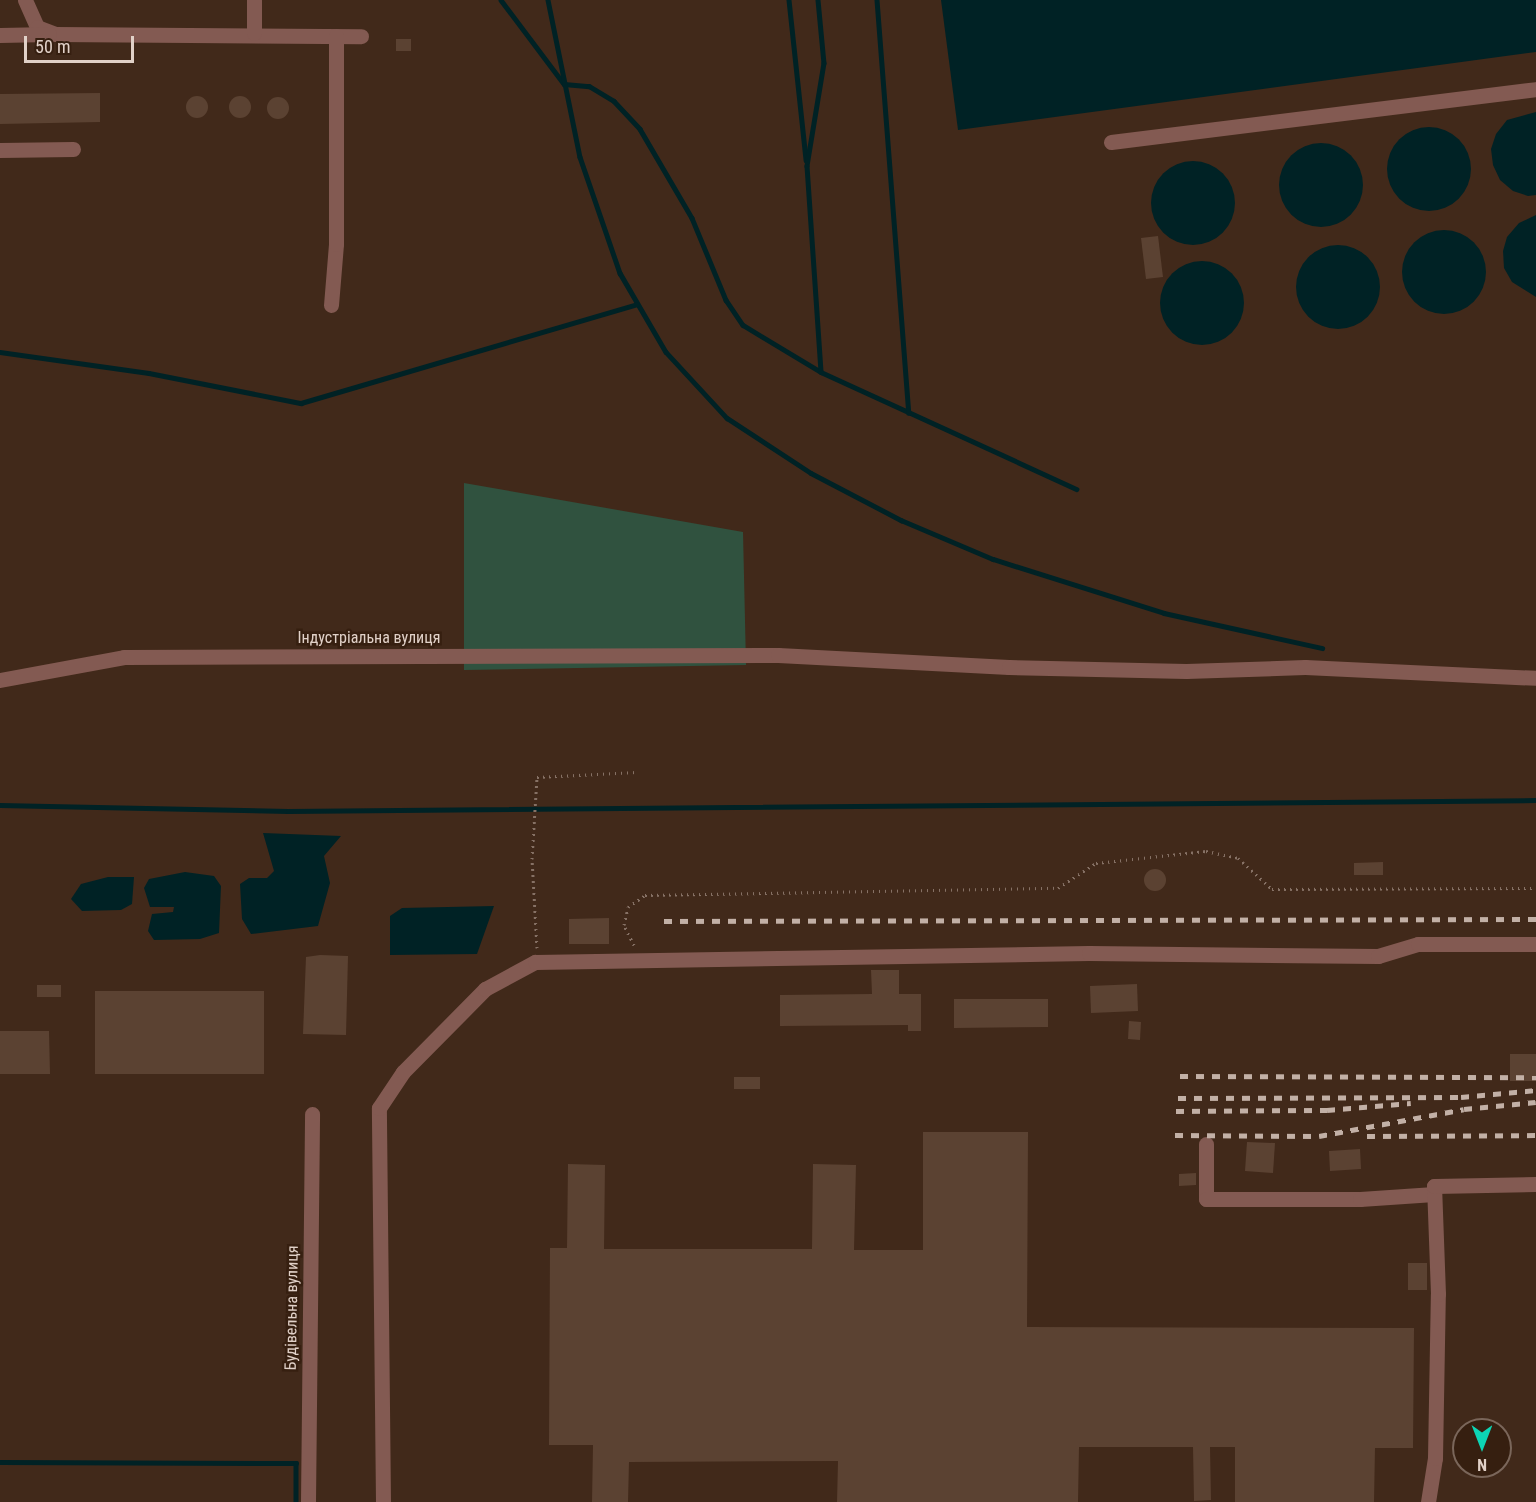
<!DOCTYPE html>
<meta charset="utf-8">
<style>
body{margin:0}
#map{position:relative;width:1536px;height:1502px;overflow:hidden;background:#41291a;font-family:"Roboto Condensed",sans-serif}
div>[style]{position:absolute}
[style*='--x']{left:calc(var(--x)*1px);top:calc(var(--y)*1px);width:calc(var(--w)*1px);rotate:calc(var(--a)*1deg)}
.green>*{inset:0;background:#30523f}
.water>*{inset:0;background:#002225}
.round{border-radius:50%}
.stream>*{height:4.5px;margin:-2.25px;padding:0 2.25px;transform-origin:2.25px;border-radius:2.25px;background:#002225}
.building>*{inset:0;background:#5b4232}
.path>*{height:3px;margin-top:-1.5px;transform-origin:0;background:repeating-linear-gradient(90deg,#867165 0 1.5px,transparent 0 6px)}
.minor>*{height:15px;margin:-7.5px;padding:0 7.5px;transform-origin:7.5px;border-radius:7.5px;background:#835a52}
.rail>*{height:4.5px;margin-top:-2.25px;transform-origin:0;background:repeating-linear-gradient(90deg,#c2b0a6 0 8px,transparent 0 16px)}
span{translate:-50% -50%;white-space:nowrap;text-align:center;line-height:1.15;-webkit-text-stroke:5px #361f10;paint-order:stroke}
.street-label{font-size:16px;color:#e1d1c8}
.north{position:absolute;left:1452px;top:1418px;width:60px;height:60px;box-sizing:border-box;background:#361f10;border:2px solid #7a665a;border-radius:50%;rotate:180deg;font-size:16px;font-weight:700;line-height:24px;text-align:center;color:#e1d1c8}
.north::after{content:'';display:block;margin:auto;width:21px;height:27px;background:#0dd5b5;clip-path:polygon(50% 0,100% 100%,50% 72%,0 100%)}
.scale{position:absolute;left:24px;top:36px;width:110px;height:27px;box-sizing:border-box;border:3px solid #e1d1c8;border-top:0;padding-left:8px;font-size:18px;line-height:21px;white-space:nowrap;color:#e1d1c8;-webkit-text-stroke:4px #361f10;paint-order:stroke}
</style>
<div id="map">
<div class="green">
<div style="clip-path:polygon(464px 483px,743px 532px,746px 665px,464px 670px)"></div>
</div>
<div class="water">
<div style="clip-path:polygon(941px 0,1536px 0,1536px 52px,958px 130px)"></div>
<div style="clip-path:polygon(1536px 112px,1536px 195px,1528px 196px,1513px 191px,1500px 180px,1493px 165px,1491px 149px,1496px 134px,1507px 120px)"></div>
<div class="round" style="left:1387px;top:127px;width:84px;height:84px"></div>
<div class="round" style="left:1279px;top:143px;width:84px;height:84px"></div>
<div class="round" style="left:1151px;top:161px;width:84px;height:84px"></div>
<div style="clip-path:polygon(1536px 215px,1536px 297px,1512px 282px,1504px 268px,1503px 251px,1507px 237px,1519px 223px)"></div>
<div class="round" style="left:1402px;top:230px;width:84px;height:84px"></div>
<div class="round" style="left:1296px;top:245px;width:84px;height:84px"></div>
<div class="round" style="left:1160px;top:261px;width:84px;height:84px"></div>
<div style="clip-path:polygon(263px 833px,341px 836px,324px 856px,330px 883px,318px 926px,251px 934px,242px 919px,240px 884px,249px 878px,267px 878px,274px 871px)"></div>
<div style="clip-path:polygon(185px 872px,214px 876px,221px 886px,219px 933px,200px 939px,154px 940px,148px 931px,152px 914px,173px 912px,174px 907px,150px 907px,144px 888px,149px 879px)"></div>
<div style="clip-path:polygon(108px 877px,134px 877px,132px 904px,121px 910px,82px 911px,71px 899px,81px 884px)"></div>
<div style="clip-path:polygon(494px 906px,477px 954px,390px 955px,390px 916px,402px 908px)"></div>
</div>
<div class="stream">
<div style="--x:501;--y:0;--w:105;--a:53.1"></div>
<div style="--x:564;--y:84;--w:25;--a:5"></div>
<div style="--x:589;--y:86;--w:29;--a:31"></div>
<div style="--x:614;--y:101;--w:38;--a:47"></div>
<div style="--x:640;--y:129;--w:103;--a:59.7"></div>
<div style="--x:692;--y:218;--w:89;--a:67.5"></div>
<div style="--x:726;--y:300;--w:30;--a:56"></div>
<div style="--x:743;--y:325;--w:91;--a:31.1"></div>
<div style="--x:548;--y:0;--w:160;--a:78.5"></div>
<div style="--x:580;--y:157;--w:123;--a:71"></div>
<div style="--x:620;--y:273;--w:91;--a:59.8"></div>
<div style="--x:666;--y:352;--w:90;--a:47.3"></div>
<div style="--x:727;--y:418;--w:100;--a:33.2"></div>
<div style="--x:811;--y:473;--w:102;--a:27.6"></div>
<div style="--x:901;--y:520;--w:100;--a:23"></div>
<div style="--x:993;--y:559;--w:179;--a:17.5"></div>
<div style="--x:1164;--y:613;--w:162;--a:12.5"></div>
<div style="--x:789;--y:0;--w:161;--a:83.9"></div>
<div style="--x:818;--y:0;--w:63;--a:84.6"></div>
<div style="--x:824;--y:63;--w:104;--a:99.4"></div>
<div style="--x:807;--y:166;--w:206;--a:86.1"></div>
<div style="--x:821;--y:372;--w:281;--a:24.6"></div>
<div style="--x:877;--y:0;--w:414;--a:85.6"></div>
<div style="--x:0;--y:352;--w:150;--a:8"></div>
<div style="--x:149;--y:373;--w:155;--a:11.2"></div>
<div style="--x:301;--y:403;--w:350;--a:-16.4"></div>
<div style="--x:0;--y:805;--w:288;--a:1.2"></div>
<div style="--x:288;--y:811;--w:1248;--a:-0.5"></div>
<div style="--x:0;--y:1462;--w:296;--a:0.2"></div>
<div style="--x:296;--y:1463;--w:39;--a:90"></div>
</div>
<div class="building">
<div style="clip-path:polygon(396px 39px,411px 39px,411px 51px,396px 51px)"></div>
<div style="clip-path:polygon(100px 93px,100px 122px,0 124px,0 94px)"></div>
<div class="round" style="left:229px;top:96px;width:22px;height:22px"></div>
<div class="round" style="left:186px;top:96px;width:22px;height:22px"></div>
<div class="round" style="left:267px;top:97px;width:22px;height:22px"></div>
<div style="clip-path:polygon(1158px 236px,1163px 277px,1146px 279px,1141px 238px)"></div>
<div style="clip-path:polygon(1383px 862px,1383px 875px,1354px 875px,1354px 863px)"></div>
<div class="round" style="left:1144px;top:869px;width:22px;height:22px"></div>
<div style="clip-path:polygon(609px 918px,609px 944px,569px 944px,569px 919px)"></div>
<div style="clip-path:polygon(320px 955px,348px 956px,346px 1035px,303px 1034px,306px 957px)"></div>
<div style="clip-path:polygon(871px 970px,899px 970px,899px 994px,921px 994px,921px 1031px,908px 1031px,908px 1025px,780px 1026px,780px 995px,872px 994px)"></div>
<div style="clip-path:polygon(1137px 984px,1138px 1011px,1091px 1013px,1090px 986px)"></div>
<div style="clip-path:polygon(37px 985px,61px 985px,61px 997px,37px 997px)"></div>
<div style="clip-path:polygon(95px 991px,264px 991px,264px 1074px,95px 1074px)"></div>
<div style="clip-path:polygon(954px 999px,1048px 999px,1048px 1027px,954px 1028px)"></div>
<div style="clip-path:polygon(1129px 1021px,1141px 1022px,1140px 1040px,1128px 1039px)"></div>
<div style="clip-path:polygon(0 1031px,49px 1031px,50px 1074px,0 1074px)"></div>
<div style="clip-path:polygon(1510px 1054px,1536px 1054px,1536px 1081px,1510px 1081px)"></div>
<div style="clip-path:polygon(734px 1077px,760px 1077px,760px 1089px,734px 1089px)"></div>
<div style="clip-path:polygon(923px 1132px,1028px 1132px,1027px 1327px,1414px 1328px,1413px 1448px,1375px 1448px,1374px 1502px,1235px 1502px,1235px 1447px,1210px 1447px,1211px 1500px,1194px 1501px,1193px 1447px,1079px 1447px,1078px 1502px,837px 1502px,838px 1461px,629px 1462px,628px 1502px,592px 1502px,593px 1445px,549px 1445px,550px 1248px,567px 1248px,568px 1164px,605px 1165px,604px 1249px,812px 1249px,813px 1164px,856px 1165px,854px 1250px,923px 1250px)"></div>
<div style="clip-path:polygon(1247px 1142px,1275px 1143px,1273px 1173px,1245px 1171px)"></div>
<div style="clip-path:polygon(1360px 1149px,1361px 1169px,1330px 1171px,1329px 1151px)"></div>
<div style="clip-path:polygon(1196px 1173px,1196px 1185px,1179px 1186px,1179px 1174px)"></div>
<div style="clip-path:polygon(1408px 1263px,1427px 1263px,1427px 1290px,1408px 1290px)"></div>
</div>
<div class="path">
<div style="--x:634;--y:945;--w:22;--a:-117"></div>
<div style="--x:624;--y:925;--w:18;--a:-77"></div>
<div style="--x:628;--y:907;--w:21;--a:-35"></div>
<div style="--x:645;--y:895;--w:413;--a:-1"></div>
<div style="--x:1058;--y:888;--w:45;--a:-33.3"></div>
<div style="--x:1096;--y:863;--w:111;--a:-6.2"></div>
<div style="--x:1206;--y:851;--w:33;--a:12"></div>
<div style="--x:1238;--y:858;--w:46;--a:42.4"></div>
<div style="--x:1272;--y:889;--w:264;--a:-0.2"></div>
<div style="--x:537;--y:948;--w:89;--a:-93.2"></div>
<div style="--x:532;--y:859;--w:82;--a:-86.5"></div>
<div style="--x:537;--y:777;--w:100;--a:-2.9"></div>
</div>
<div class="minor">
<div style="--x:25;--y:0;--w:30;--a:66"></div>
<div style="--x:37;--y:27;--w:19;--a:21"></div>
<div style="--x:55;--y:34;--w:306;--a:0.4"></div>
<div style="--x:254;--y:33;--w:33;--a:-90"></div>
<div style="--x:0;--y:35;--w:49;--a:-1.2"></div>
<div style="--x:1111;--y:142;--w:428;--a:-7.1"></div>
<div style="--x:0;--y:150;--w:73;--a:-0.8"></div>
<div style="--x:331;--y:305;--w:61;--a:-85.3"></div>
<div style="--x:336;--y:244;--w:208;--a:-90"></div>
<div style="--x:0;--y:680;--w:126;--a:-10.5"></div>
<div style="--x:124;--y:657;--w:654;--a:-0.18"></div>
<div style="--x:778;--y:655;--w:231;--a:3"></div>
<div style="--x:1009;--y:667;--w:177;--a:1.3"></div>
<div style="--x:1186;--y:671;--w:119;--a:-1.9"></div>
<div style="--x:1305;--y:667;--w:231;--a:2.7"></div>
<div style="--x:1206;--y:1144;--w:55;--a:90"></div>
<div style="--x:1206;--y:1199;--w:154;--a:0"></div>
<div style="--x:1360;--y:1199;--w:74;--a:-3.9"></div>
<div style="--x:308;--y:1502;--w:388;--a:-89.4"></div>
<div style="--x:383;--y:1502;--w:394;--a:-90.6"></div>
<div style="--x:379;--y:1108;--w:43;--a:-56.3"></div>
<div style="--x:403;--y:1072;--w:117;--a:-45.3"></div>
<div style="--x:485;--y:989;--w:57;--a:-28.4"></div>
<div style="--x:535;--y:962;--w:554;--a:-0.93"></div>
<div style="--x:1089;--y:953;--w:289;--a:0.6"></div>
<div style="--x:1378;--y:956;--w:42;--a:-16.7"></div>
<div style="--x:1418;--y:944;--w:118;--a:0"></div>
<div style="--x:1428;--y:1502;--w:45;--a:-81"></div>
<div style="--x:1435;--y:1458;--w:164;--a:-89"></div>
<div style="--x:1438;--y:1294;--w:108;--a:-92.1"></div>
<div style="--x:1434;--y:1186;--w:102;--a:-1.1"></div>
</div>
<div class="rail">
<div style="--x:664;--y:921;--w:872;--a:-0.13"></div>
<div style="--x:1180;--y:1076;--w:356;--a:0.2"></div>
<div style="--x:1178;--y:1098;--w:283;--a:-0.2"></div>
<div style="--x:1461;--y:1097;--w:75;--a:-5.3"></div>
<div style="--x:1176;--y:1111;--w:151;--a:-0.4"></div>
<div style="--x:1327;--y:1110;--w:84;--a:-4.8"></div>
<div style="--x:1175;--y:1135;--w:144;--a:0.4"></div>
<div style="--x:1319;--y:1136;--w:147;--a:-10.5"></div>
<div style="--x:1464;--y:1109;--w:72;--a:-5.6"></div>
<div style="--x:1367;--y:1136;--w:168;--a:-0.3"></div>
</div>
<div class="street-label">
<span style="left:369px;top:638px">Індустріальна вулиця</span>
<span style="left:292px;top:1308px;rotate:-89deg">Будівельна вулиця</span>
</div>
<div class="north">N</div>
<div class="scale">50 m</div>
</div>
